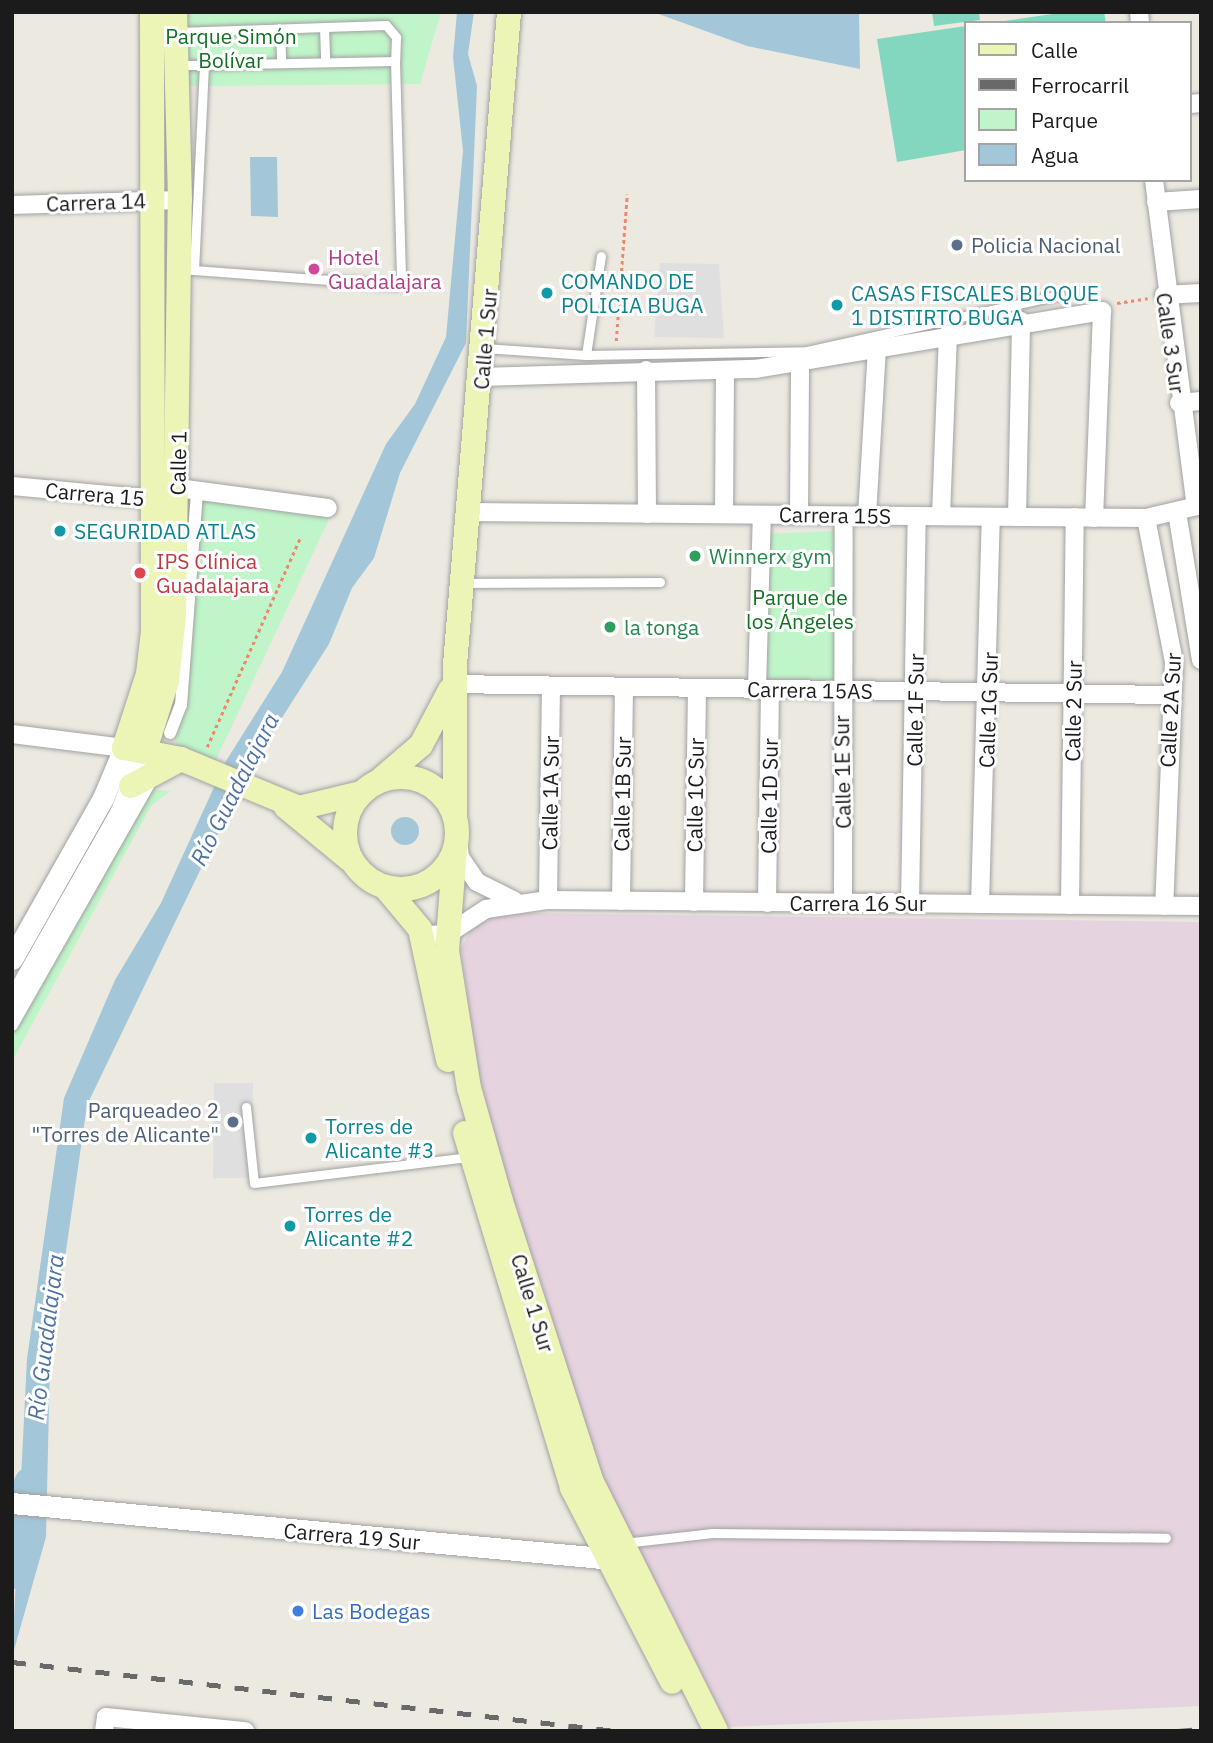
<!DOCTYPE html>
<meta charset="utf-8">
<style>
body{margin:0}
#map{position:relative;width:1213px;height:1743px;overflow:hidden;background:#ece9e1;font-family:"IBM Plex Sans",sans-serif}
div>[style]{position:absolute}
[style*='--x']{left:calc(var(--x)*1px);top:calc(var(--y)*1px);width:calc(var(--w)*1px);rotate:calc(var(--a)*1deg)}
.industrial>*{inset:0;background:#e5d3e0}
.park>*{inset:0;background:#bff5c8}
.pitch>*{inset:0;background:#83d7be}
.parking>*{inset:0;background:#dfdfdf}
.water>*{inset:0;background:#a3c7d8}
.round{border-radius:50%}
.river>*{height:30px;margin:-15px;padding:0 15px;transform-origin:15px;border-radius:15px;background:#a3c7d8}
.path>*{height:2.5px;margin-top:-1.25px;transform-origin:0;background:repeating-linear-gradient(90deg,#f1866d 0 3.5px,transparent 0 7px)}
.roads{filter:drop-shadow(0 0 2px #a2a2a2) drop-shadow(0 0 2px #a2a2a2)}
.service>*{height:9px;margin:-4.5px;padding:0 4.5px;transform-origin:4.5px;border-radius:4.5px;background:#fff}
.pedestrian>*{height:12px;margin:-6px;padding:0 6px;transform-origin:6px;border-radius:6px;background:#fff}
.minor>*{height:18px;margin:-9px;padding:0 9px;transform-origin:9px;border-radius:9px;background:#fff}
.tertiary>*{height:21px;margin:-10.5px;padding:0 10.5px;transform-origin:10.5px;border-radius:10.5px;background:#fff}
.secondary>*{height:24px;margin:-12px;padding:0 12px;transform-origin:12px;border-radius:12px;background:#ecf5b6}
.secondary>.ring{margin:-12px;padding:0;box-sizing:content-box;background:none;border:24px solid #ecf5b6;border-radius:50%}
.rail>*{height:5px;margin-top:-2.5px;transform-origin:0;background:repeating-linear-gradient(90deg,#696969 0 14px,transparent 0 28px)}
.dots>*{width:19px;height:19px;translate:-50% -50%;box-sizing:border-box;border:4px solid #fff;border-radius:50%}
span{translate:-50% -50%;white-space:nowrap;text-align:center;line-height:1.15;-webkit-text-stroke:6px #fff;paint-order:stroke}
.park-label{font-size:21px;color:#117121}
.street-label{font-size:21px;color:#1b1b1b}
.service-label{font-size:21px;color:#4e5e75}
.left{translate:0 -50%;text-align:left}
.right{translate:-100% -50%;text-align:right}
.hotel-label{font-size:21px;color:#b23c85}
.culture-label{font-size:21px;color:#0d838f}
.leisure-label{font-size:21px;color:#27864d}
.health-label{font-size:21px;color:#be3a42}
.shop-label{font-size:21px;color:#366cbe}
.water-label{font-size:23px;color:#4e72a4;font-style:italic}
.frame{position:absolute;inset:0;border:14px solid #1b1b1b;pointer-events:none}
.legend{position:absolute;left:964px;top:21px;width:228px;height:161px;box-sizing:border-box;background:#fff;border:2px solid #a4a4a4;margin:0;padding:9px 12px;list-style:none;font-size:21px;color:#1b1b1b}
.legend li{display:flex;align-items:center;gap:14px;height:35px}
.legend b{width:35px;border:2px solid #a4a4a4}
</style>
<div id="map">
<div class="industrial">
<div style="clip-path:polygon(502px 913px,1201px 922px,1201px 1706px,729px 1727px,593px 1458px,507px 1179px,477px 1067px,461px 949px,473px 924px)"></div>
</div>
<div class="park">
<div style="clip-path:polygon(181px 12px,441px 12px,420px 84px,185px 86px)"></div>
<div style="clip-path:polygon(177px 491px,332px 513px,213px 766px,181px 754px,163px 713px)"></div>
<div style="clip-path:polygon(837px 531px,835px 686px,762px 685px,765px 534px)"></div>
<div style="clip-path:polygon(145px 789px,170px 791px,151px 806px,12px 1061px,12px 1024px)"></div>
</div>
<div class="pitch">
<div style="clip-path:polygon(932px 12px,979px 12px,980px 20px,934px 26px)"></div>
<div style="clip-path:polygon(1066px 12px,1104px 12px,1106px 23px,991px 23px)"></div>
<div style="clip-path:polygon(966px 26px,966px 150px,897px 162px,877px 39px)"></div>
</div>
<div class="parking">
<div style="clip-path:polygon(660px 263px,719px 264px,724px 338px,654px 337px)"></div>
<div style="clip-path:polygon(214px 1083px,253px 1083px,252px 1178px,213px 1178px)"></div>
</div>
<div class="water">
<div style="clip-path:polygon(457px 12px,474px 12px,468px 54px,477px 86px,466px 343px,400px 473px,374px 558px,352px 588px,329px 644px,248px 771px,87px 1105px,50px 1362px,46px 1537px,12px 1657px,27px 1359px,64px 1098px,115px 980px,161px 903px,226px 761px,282px 672px,386px 444px,415px 404px,446px 337px,463px 151px,453px 57px)"></div>
<div style="clip-path:polygon(653px 12px,859px 12px,860px 69px,747px 46px)"></div>
<div style="clip-path:polygon(250px 157px,277px 157px,278px 217px,251px 216px)"></div>
<div class="round" style="left:391px;top:817px;width:28px;height:28px"></div>
</div>
<div class="river">
<div style="--x:12;--y:1574;--w:93;--a:-79.4"></div>
</div>
<div class="path">
<div style="--x:1117;--y:303;--w:31;--a:-9"></div>
<div style="--x:616;--y:341;--w:147;--a:-85.7"></div>
<div style="--x:207;--y:747;--w:231;--a:-66"></div>
</div>
<div class="roads">
<div class="service">
<div style="--x:324;--y:27;--w:35;--a:88"></div>
<div style="--x:280;--y:29;--w:34;--a:88"></div>
<div style="--x:176;--y:32;--w:210;--a:-1.9"></div>
<div style="--x:386;--y:25;--w:16;--a:50"></div>
<div style="--x:396;--y:37;--w:24;--a:92"></div>
<div style="--x:395;--y:61;--w:215;--a:178.9"></div>
<div style="--x:180;--y:269;--w:217;--a:4.2"></div>
<div style="--x:396;--y:285;--w:10;--a:-61"></div>
<div style="--x:401;--y:276;--w:215;--a:-91.6"></div>
<div style="--x:194;--y:270;--w:205;--a:-87.2"></div>
<div style="--x:484;--y:348;--w:102;--a:3.9"></div>
<div style="--x:586;--y:355;--w:221;--a:-1"></div>
<div style="--x:807;--y:351;--w:259;--a:-12.5"></div>
<div style="--x:586;--y:355;--w:100;--a:-81.4"></div>
<div style="--x:464;--y:583;--w:196;--a:-0.3"></div>
<div style="--x:246;--y:1107;--w:76;--a:84"></div>
<div style="--x:254;--y:1183;--w:217;--a:-6.9"></div>
<div style="--x:624;--y:1543;--w:89;--a:-6.5"></div>
<div style="--x:712;--y:1533;--w:454;--a:0.6"></div>
</div>
<div class="pedestrian">
<div style="--x:170;--y:733;--w:30;--a:-69"></div>
<div style="--x:181;--y:705;--w:216;--a:-85.7"></div>
<div style="--x:12;--y:1025;--w:283;--a:-60.4"></div>
</div>
<div class="minor">
<div style="--x:1139;--y:12;--w:11;--a:85"></div>
<div style="--x:1190;--y:104;--w:11;--a:-5"></div>
<div style="--x:1154;--y:180;--w:329;--a:82.7"></div>
<div style="--x:1156;--y:202;--w:45;--a:-3.8"></div>
<div style="--x:12;--y:205;--w:168;--a:-1.7"></div>
<div style="--x:1164;--y:295;--w:37;--a:-3"></div>
<div style="--x:646;--y:370;--w:144;--a:89.6"></div>
<div style="--x:481;--y:377;--w:275;--a:-1.7"></div>
<div style="--x:756;--y:369;--w:351;--a:-9.5"></div>
<div style="--x:1102;--y:311;--w:207;--a:92.2"></div>
<div style="--x:1179;--y:403;--w:22;--a:-5"></div>
<div style="--x:12;--y:486;--w:151;--a:5.3"></div>
<div style="--x:178;--y:488;--w:151;--a:7.6"></div>
<div style="--x:467;--y:512;--w:679;--a:0.51"></div>
<div style="--x:1146;--y:518;--w:57;--a:-13.3"></div>
<div style="--x:1177;--y:512;--w:150;--a:80.8"></div>
<div style="--x:724;--y:514;--w:143;--a:-89.6"></div>
<div style="--x:799;--y:515;--w:151;--a:-89.6"></div>
<div style="--x:867;--y:516;--w:169;--a:-86.6"></div>
<div style="--x:941;--y:516;--w:182;--a:-87.8"></div>
<div style="--x:1017;--y:517;--w:196;--a:-88.8"></div>
<div style="--x:1146;--y:518;--w:147;--a:79"></div>
<div style="--x:1174;--y:662;--w:244;--a:92.3"></div>
<div style="--x:451;--y:684;--w:717;--a:0.88"></div>
<div style="--x:757;--y:689;--w:174;--a:-88.4"></div>
<div style="--x:12;--y:734;--w:113;--a:7.1"></div>
<div style="--x:457;--y:833;--w:24;--a:83"></div>
<div style="--x:460;--y:857;--w:30;--a:56"></div>
<div style="--x:477;--y:882;--w:42;--a:26.6"></div>
<div style="--x:548;--y:900;--w:214;--a:-89.2"></div>
<div style="--x:621;--y:901;--w:214;--a:-89.2"></div>
<div style="--x:694;--y:902;--w:214;--a:-89.2"></div>
<div style="--x:843;--y:902;--w:386;--a:-89.9"></div>
<div style="--x:767;--y:903;--w:214;--a:-89.2"></div>
<div style="--x:910;--y:903;--w:387;--a:-89"></div>
<div style="--x:980;--y:904;--w:387;--a:-88.4"></div>
<div style="--x:1070;--y:905;--w:388;--a:-89.3"></div>
<div style="--x:420;--y:929;--w:9;--a:41"></div>
<div style="--x:427;--y:935;--w:21;--a:-3"></div>
<div style="--x:448;--y:934;--w:45;--a:-33.3"></div>
<div style="--x:486;--y:909;--w:63;--a:-8.3"></div>
<div style="--x:548;--y:900;--w:653;--a:0.53"></div>
<div style="--x:104;--y:1731;--w:14;--a:-82"></div>
<div style="--x:106;--y:1717;--w:140;--a:5.8"></div>
</div>
<div class="tertiary">
<div style="--x:12;--y:959;--w:185;--a:-60.5"></div>
<div style="--x:103;--y:798;--w:54;--a:-67.2"></div>
<div style="--x:12;--y:1003;--w:219;--a:-60.4"></div>
<div style="--x:120;--y:813;--w:68;--a:-68.4"></div>
<div style="--x:12;--y:1503;--w:614;--a:5.33"></div>
</div>
<div class="secondary">
<div style="--x:152;--y:12;--w:619;--a:89.91"></div>
<div style="--x:153;--y:631;--w:43;--a:96.6"></div>
<div style="--x:148;--y:674;--w:78;--a:108"></div>
<div style="--x:124;--y:748;--w:58;--a:10.9"></div>
<div style="--x:181;--y:759;--w:128;--a:22.6"></div>
<div style="--x:299;--y:808;--w:64;--a:-13.6"></div>
<div style="--x:145;--y:750;--w:72;--a:-72.3"></div>
<div style="--x:167;--y:681;--w:65;--a:-83.9"></div>
<div style="--x:174;--y:616;--w:416;--a:-89.2"></div>
<div style="--x:180;--y:200;--w:188;--a:-91.5"></div>
<div class="ring" style="left:345px;top:777px;width:88px;height:88px"></div>
<div style="--x:380;--y:780;--w:54;--a:-40.5"></div>
<div style="--x:421;--y:745;--w:62;--a:-62.2"></div>
<div style="--x:131;--y:786;--w:57;--a:-28.4"></div>
<div style="--x:286;--y:807;--w:82;--a:39.5"></div>
<div style="--x:455;--y:817;--w:152;--a:-90"></div>
<div style="--x:455;--y:665;--w:655;--a:-85.27"></div>
<div style="--x:455;--y:849;--w:102;--a:94.5"></div>
<div style="--x:447;--y:951;--w:139;--a:80.9"></div>
<div style="--x:469;--y:1088;--w:117;--a:74.2"></div>
<div style="--x:501;--y:1201;--w:295;--a:72.1"></div>
<div style="--x:592;--y:1482;--w:278;--a:63.5"></div>
<div style="--x:385;--y:887;--w:55;--a:50.2"></div>
<div style="--x:420;--y:929;--w:134;--a:77.9"></div>
<div style="--x:465;--y:1133;--w:371;--a:73.2"></div>
<div style="--x:572;--y:1488;--w:218;--a:62.7"></div>
</div>
</div>
<div class="rail">
<div style="--x:12;--y:1662;--w:608;--a:6.52"></div>
<div style="--x:1178;--y:1731;--w:23;--a:-5"></div>
</div>
<div class="dots">
<div style="left:957px;top:245px;background:#5c6f8a"></div>
<div style="left:314px;top:269px;background:#d1479c"></div>
<div style="left:547px;top:293px;background:#0f9aa8"></div>
<div style="left:837px;top:305px;background:#0f9aa8"></div>
<div style="left:60px;top:531px;background:#0f9aa8"></div>
<div style="left:695px;top:556px;background:#2e9e5b"></div>
<div style="left:140px;top:573px;background:#e0444e"></div>
<div style="left:610px;top:627px;background:#2e9e5b"></div>
<div style="left:233px;top:1122px;background:#5c6f8a"></div>
<div style="left:311px;top:1138px;background:#0f9aa8"></div>
<div style="left:290px;top:1226px;background:#0f9aa8"></div>
<div style="left:298px;top:1611px;background:#3f7fe0"></div>
</div>
<div class="park-label">
<span style="left:231px;top:48px">Parque Simón<br>Bolívar</span>
<span style="left:800px;top:609px">Parque de<br>los Ángeles</span>
</div>
<div class="street-label">
<span style="left:96px;top:202px;rotate:-2deg">Carrera 14</span>
<span style="left:485px;top:339px;rotate:-85deg">Calle 1 Sur</span>
<span style="left:1171px;top:343px;rotate:82deg">Calle 3 Sur</span>
<span style="left:178px;top:463px;rotate:-89deg">Calle 1</span>
<span style="left:95px;top:494px;rotate:5deg">Carrera 15</span>
<span style="left:835px;top:515px;rotate:1deg">Carrera 15S</span>
<span style="left:810px;top:690px;rotate:1deg">Carrera 15AS</span>
<span style="left:915px;top:710px;rotate:-89deg">Calle 1F Sur</span>
<span style="left:988px;top:710px;rotate:-88deg">Calle 1G Sur</span>
<span style="left:1170px;top:710px;rotate:-87deg">Calle 2A Sur</span>
<span style="left:1073px;top:711px;rotate:-89deg">Calle 2 Sur</span>
<span style="left:842px;top:772px;rotate:-91deg">Calle 1E Sur</span>
<span style="left:550px;top:793px;rotate:-89deg">Calle 1A Sur</span>
<span style="left:622px;top:794px;rotate:-89deg">Calle 1B Sur</span>
<span style="left:695px;top:795px;rotate:-89deg">Calle 1C Sur</span>
<span style="left:769px;top:796px;rotate:-89deg">Calle 1D Sur</span>
<span style="left:858px;top:903px">Carrera 16 Sur</span>
<span style="left:533px;top:1303px;rotate:73deg">Calle 1 Sur</span>
<span style="left:352px;top:1536px;rotate:5deg">Carrera 19 Sur</span>
</div>
<div class="service-label">
<span class="left" style="left:971px;top:245px">Policia Nacional</span>
<span class="right" style="left:219px;top:1122px">Parqueadeo 2<br>"Torres de Alicante"</span>
</div>
<div class="hotel-label">
<span class="left" style="left:328px;top:269px">Hotel<br>Guadalajara</span>
</div>
<div class="culture-label">
<span class="left" style="left:561px;top:293px">COMANDO DE<br>POLICIA BUGA</span>
<span class="left" style="left:851px;top:305px">CASAS FISCALES BLOQUE<br>1 DISTIRTO BUGA</span>
<span class="left" style="left:74px;top:531px">SEGURIDAD ATLAS</span>
<span class="left" style="left:325px;top:1138px">Torres de<br>Alicante #3</span>
<span class="left" style="left:304px;top:1226px">Torres de<br>Alicante #2</span>
</div>
<div class="leisure-label">
<span class="left" style="left:709px;top:556px">Winnerx gym</span>
<span class="left" style="left:624px;top:627px">la tonga</span>
</div>
<div class="health-label">
<span class="left" style="left:156px;top:573px">IPS Clínica<br>Guadalajara</span>
</div>
<div class="shop-label">
<span class="left" style="left:312px;top:1611px">Las Bodegas</span>
</div>
<div class="water-label">
<span style="left:234px;top:789px;rotate:-63deg">Río Guadalajara</span>
<span style="left:45px;top:1337px;rotate:-83deg">Río Guadalajara</span>
</div>
<div class="frame"></div>
<ul class="legend">
<li><b style="height:9px;background:#ecf5b6"></b>Calle</li>
<li><b style="height:9px;background:#696969"></b>Ferrocarril</li>
<li><b style="height:19px;background:#bff5c8"></b>Parque</li>
<li><b style="height:19px;background:#a3c7d8"></b>Agua</li>
</ul>
</div>
